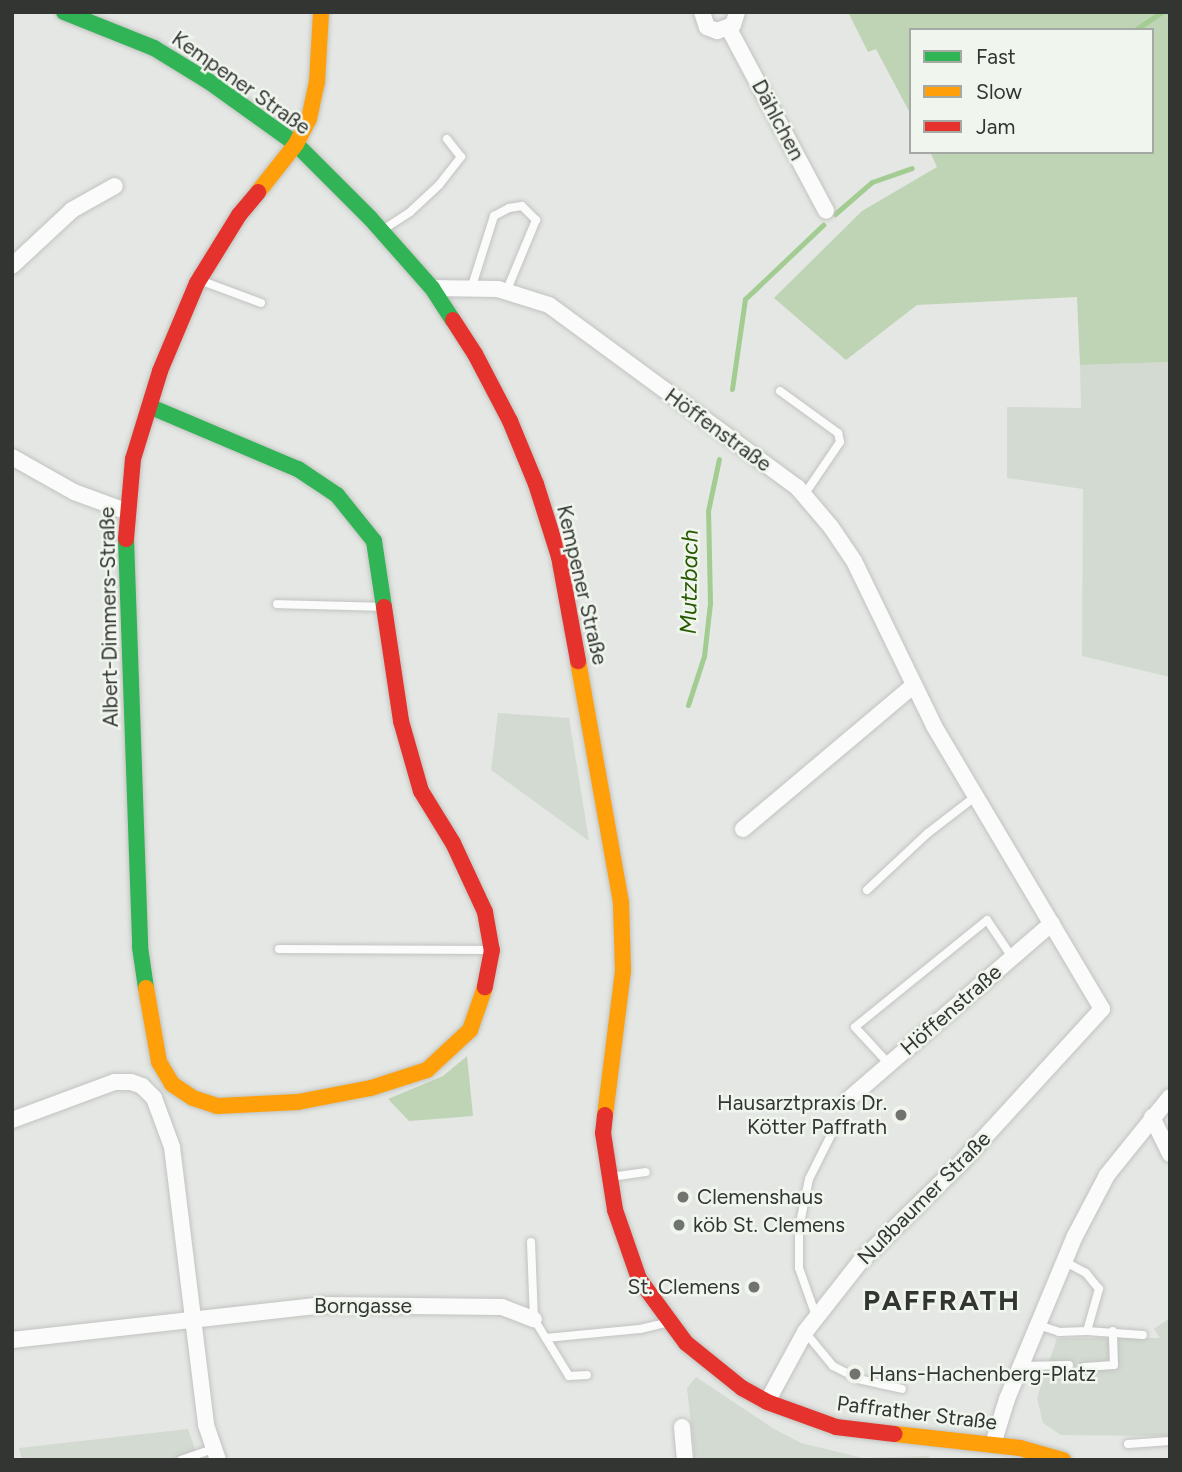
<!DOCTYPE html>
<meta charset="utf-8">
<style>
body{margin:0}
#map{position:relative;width:1182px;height:1472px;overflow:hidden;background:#e4e7e3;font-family:Figtree,sans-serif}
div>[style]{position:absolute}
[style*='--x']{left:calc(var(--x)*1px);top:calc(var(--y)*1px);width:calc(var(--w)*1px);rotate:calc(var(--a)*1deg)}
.built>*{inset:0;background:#d3dad1}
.green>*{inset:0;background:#bed4b5}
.stream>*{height:5px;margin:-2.5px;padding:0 2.5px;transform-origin:2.5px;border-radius:2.5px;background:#a3cc92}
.roads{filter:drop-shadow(0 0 2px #c1c3c0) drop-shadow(0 0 2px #c1c3c0)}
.lane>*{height:8px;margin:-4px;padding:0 4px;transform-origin:4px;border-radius:4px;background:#fbfbfb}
.street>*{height:16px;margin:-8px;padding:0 8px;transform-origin:8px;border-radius:8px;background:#fbfbfb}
.fast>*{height:16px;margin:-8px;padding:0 8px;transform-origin:8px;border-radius:8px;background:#30b455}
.slow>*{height:16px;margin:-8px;padding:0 8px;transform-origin:8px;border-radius:8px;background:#ff9f0a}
.jam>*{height:16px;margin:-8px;padding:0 8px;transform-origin:8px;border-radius:8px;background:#e5322d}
.dots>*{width:19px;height:19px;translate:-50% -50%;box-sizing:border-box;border:4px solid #f0f6ee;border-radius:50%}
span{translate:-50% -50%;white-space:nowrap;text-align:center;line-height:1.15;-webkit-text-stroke:5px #f0f6ee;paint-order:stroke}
.street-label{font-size:21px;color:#333532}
.poi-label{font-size:21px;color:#333532}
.right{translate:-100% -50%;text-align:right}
.left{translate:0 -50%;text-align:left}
.water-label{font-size:23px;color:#265a00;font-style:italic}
.district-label{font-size:28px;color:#333532;font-weight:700;letter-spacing:2px}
.frame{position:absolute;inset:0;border:14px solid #333532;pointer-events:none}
.legend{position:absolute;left:909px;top:28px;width:245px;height:126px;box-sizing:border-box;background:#f0f6ee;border:2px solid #a4a9a3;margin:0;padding:9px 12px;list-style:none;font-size:21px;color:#333532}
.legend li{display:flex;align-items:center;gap:14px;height:35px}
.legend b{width:35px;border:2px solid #a4a9a3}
</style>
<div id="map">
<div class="built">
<div style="clip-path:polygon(1170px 362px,1170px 677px,1082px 656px,1083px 489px,1007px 478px,1007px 407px,1081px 408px,1080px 365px)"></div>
<div style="clip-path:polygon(498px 713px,569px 718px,589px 841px,491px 770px)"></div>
<div style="clip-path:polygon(1170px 1318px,1170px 1436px,1061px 1435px,1043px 1423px,1037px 1398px,1057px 1338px,1160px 1338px,1154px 1329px)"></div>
<div style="clip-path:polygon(696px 1377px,774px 1429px,801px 1443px,863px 1458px,928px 1456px,934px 1460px,695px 1460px,687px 1388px)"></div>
<div style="clip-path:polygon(188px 1429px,199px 1460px,22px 1460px,19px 1448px)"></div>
</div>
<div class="green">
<div style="clip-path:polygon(848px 12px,1170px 12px,1170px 362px,1080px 365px,1077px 297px,917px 305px,846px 360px,774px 298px,862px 211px,937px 167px,930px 152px,1152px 152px,1152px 30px,911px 30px,911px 115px,876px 49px,868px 52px)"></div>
<div style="clip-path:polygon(467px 1056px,473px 1116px,409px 1121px,388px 1099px,443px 1076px)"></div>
</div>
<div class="stream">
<div style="--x:1135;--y:30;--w:32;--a:-34"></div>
<div style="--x:835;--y:214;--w:49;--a:-40.9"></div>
<div style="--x:872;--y:182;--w:42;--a:-19.3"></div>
<div style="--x:732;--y:389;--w:91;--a:-81.8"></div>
<div style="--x:745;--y:299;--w:108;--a:-43.5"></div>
<div style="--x:688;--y:705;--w:52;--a:-71.9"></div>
<div style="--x:704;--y:656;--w:53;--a:-83.5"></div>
<div style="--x:710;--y:603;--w:92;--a:-91.2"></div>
<div style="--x:708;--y:511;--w:53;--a:-78.1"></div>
</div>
<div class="roads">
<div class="lane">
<div style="--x:384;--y:229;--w:31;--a:-33"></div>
<div style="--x:410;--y:212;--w:40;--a:-43"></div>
<div style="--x:439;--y:185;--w:36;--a:-52"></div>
<div style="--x:461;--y:157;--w:23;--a:-128"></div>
<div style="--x:202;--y:281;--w:63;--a:20.4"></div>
<div style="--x:471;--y:289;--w:77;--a:-72.5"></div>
<div style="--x:494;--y:216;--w:17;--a:-28"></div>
<div style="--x:509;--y:208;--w:13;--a:-9"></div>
<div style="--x:522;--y:206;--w:20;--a:45"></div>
<div style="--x:536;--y:220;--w:78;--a:112.6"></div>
<div style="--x:780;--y:391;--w:72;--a:35.9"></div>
<div style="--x:838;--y:433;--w:9;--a:77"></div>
<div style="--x:840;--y:442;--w:64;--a:124.2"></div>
<div style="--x:277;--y:604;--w:106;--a:1.6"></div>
<div style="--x:867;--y:890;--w:83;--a:-43.1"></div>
<div style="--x:928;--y:833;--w:61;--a:-37.6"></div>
<div style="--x:279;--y:949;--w:210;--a:0.3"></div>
<div style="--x:889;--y:1064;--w:50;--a:-132.6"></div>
<div style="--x:855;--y:1027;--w:170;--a:-39"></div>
<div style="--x:987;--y:920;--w:45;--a:56"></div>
<div style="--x:611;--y:1177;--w:35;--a:-8"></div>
<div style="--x:531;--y:1242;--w:77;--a:87.8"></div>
<div style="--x:534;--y:1319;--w:67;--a:58.4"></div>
<div style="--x:569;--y:1376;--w:18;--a:-3"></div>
<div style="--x:816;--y:1316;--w:51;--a:-109.5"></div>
<div style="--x:799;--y:1268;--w:40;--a:-90"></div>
<div style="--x:799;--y:1228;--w:50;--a:-78.5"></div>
<div style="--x:809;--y:1179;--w:58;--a:-63.4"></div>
<div style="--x:1038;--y:1325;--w:22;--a:18"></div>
<div style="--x:1059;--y:1332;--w:28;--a:-2"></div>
<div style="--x:1087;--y:1331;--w:44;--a:-74.1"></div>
<div style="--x:1099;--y:1289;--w:21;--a:-129"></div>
<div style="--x:1086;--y:1273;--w:26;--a:-152"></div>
<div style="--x:1087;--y:1331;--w:56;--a:4.1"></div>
<div style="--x:805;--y:1332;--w:44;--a:50.5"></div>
<div style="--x:833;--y:1366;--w:28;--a:27"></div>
<div style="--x:858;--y:1379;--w:45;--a:12.8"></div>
<div style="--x:546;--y:1338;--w:94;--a:-5.5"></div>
<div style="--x:640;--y:1329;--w:28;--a:-13"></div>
<div style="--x:1022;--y:1366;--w:47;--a:-1.2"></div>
<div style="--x:1084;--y:1367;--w:30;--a:-4"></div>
<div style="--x:1114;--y:1365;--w:34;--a:-92"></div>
<div style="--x:1128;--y:1444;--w:42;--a:-4.1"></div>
<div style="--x:181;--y:1460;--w:34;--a:-19"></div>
</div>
<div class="street">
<div style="--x:702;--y:12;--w:16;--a:72"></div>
<div style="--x:707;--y:27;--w:11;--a:22"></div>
<div style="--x:717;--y:31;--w:17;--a:-21"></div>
<div style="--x:733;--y:25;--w:14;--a:-73"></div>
<div style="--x:729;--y:29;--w:206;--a:61.9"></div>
<div style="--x:12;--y:266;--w:82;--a:-43"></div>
<div style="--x:72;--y:210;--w:49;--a:-29.2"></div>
<div style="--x:432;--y:288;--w:66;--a:0.9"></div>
<div style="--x:498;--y:289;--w:53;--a:17.4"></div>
<div style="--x:549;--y:305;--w:308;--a:36.3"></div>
<div style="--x:797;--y:487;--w:52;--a:49.6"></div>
<div style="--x:831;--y:527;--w:41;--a:55.9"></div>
<div style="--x:854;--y:561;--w:183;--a:64.1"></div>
<div style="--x:934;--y:726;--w:329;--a:59.3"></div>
<div style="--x:1102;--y:1009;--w:210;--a:132.5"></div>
<div style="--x:960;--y:1164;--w:140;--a:135.6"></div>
<div style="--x:860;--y:1262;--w:89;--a:128.2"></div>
<div style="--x:805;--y:1332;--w:80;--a:118.5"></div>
<div style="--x:12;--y:457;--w:71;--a:29.4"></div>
<div style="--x:74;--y:492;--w:55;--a:20.1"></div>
<div style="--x:743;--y:829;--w:222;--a:-40.1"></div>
<div style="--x:850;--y:1098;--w:267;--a:-40.9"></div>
<div style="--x:1152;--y:1117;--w:41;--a:64.1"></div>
<div style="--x:12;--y:1120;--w:110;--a:-20.3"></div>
<div style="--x:115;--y:1082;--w:16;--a:0"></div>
<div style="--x:131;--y:1082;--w:12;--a:20"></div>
<div style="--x:142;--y:1086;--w:17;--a:45"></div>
<div style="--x:154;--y:1098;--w:52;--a:69.8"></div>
<div style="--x:172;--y:1147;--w:280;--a:83"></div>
<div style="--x:206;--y:1425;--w:37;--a:71"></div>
<div style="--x:12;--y:1340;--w:312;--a:-6.4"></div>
<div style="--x:322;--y:1305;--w:180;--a:0.6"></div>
<div style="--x:502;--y:1307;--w:34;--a:21"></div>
<div style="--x:682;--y:1427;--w:33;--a:85"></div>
<div style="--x:993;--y:1444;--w:47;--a:-72.7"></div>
<div style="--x:1007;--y:1399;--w:177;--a:-67.4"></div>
<div style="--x:1075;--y:1236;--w:69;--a:-62.3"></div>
<div style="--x:1107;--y:1175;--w:100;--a:-51.1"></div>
</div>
<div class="fast">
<div style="--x:64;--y:12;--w:97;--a:21.8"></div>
<div style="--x:154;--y:48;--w:63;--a:31.4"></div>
<div style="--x:208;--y:81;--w:108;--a:35.6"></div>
<div style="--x:296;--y:144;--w:105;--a:45"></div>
<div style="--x:370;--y:218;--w:94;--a:48.5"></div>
<div style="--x:432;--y:288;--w:38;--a:57"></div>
<div style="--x:151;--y:407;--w:160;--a:22.9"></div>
<div style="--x:298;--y:469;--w:47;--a:33.7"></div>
<div style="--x:337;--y:495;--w:59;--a:51.2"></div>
<div style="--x:374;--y:541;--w:67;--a:81.4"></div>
<div style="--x:126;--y:539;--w:408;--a:88"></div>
<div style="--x:140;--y:947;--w:41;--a:81.7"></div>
</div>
<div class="slow">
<div style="--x:258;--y:192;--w:61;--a:-51.6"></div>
<div style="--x:296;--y:144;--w:28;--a:-63"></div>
<div style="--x:309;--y:119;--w:38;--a:-78"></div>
<div style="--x:317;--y:82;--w:70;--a:-86.7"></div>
<div style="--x:578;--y:661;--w:246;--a:79.9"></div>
<div style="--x:621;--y:903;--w:68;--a:88.3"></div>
<div style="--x:623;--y:971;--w:145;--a:97.1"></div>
<div style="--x:146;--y:988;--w:75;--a:80"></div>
<div style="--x:159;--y:1062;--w:26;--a:59"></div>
<div style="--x:172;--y:1084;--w:25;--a:34"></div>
<div style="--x:193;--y:1098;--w:26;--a:18"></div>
<div style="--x:218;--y:1106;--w:80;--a:-2.9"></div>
<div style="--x:298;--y:1102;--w:74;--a:-10.9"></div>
<div style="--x:371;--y:1088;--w:59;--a:-17.8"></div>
<div style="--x:427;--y:1070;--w:59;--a:-42.9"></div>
<div style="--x:470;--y:1030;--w:46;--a:-70.8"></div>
<div style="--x:895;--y:1434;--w:126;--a:6.4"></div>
<div style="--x:1020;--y:1448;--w:45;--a:15.6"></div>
</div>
<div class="jam">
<div style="--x:453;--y:320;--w:40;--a:57.1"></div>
<div style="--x:475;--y:354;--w:76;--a:62.4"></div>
<div style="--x:510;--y:421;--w:68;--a:67.6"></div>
<div style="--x:536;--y:484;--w:77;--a:72.5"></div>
<div style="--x:559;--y:557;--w:106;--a:79.6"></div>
<div style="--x:126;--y:539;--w:80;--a:-85"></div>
<div style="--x:133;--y:459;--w:92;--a:-72.9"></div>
<div style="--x:160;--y:371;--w:95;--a:-67.2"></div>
<div style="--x:197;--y:283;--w:80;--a:-58.3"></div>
<div style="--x:239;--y:215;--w:30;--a:-50"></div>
<div style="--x:384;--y:607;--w:115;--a:81.5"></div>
<div style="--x:401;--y:721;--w:73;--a:74.1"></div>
<div style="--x:421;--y:791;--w:61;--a:58.4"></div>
<div style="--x:453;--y:843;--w:76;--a:65.1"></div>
<div style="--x:485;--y:912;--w:39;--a:80"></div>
<div style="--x:492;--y:950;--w:38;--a:101"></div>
<div style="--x:605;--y:1115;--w:18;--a:96"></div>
<div style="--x:603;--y:1133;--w:78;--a:81.1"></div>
<div style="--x:615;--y:1210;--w:73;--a:70.8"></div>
<div style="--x:639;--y:1279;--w:79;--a:53.7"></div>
<div style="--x:686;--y:1343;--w:72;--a:38.8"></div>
<div style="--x:742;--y:1388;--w:29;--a:29"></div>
<div style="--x:767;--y:1402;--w:73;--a:19.9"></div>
<div style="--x:836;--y:1427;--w:59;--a:6.8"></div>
</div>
</div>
<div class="dots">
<div style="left:901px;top:1115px;background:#717370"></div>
<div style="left:683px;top:1197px;background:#717370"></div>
<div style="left:679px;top:1225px;background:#717370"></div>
<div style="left:754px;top:1287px;background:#717370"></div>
<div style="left:855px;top:1374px;background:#717370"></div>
</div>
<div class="street-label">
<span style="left:241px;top:83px;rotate:35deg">Kempener Straße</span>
<span style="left:778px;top:120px;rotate:62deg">Dählchen</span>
<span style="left:718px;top:430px;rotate:36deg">Höffenstraße</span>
<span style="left:582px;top:585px;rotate:77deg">Kempener Straße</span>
<span style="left:109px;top:617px;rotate:-91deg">Albert-Dimmers-Straße</span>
<span style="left:951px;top:1010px;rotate:-41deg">Höffenstraße</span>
<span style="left:924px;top:1198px;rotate:-45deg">Nußbaumer Straße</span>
<span style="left:363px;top:1306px">Borngasse</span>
<span style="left:917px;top:1413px;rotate:7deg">Paffrather Straße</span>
</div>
<div class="poi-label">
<span class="right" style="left:887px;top:1115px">Hausarztpraxis Dr.<br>Kötter Paffrath</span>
<span class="left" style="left:697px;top:1197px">Clemenshaus</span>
<span class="left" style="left:693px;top:1225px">köb St. Clemens</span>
<span class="right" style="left:740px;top:1287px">St. Clemens</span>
<span class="left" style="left:869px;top:1374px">Hans-Hachenberg-Platz</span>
</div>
<div class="water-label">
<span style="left:689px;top:582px;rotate:-89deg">Mutzbach</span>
</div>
<div class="district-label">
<span style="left:942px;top:1300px">PAFFRATH</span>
</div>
<div class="frame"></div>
<ul class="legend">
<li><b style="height:9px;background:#30b455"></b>Fast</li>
<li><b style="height:9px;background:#ff9f0a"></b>Slow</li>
<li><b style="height:9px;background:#e5322d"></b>Jam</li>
</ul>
</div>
